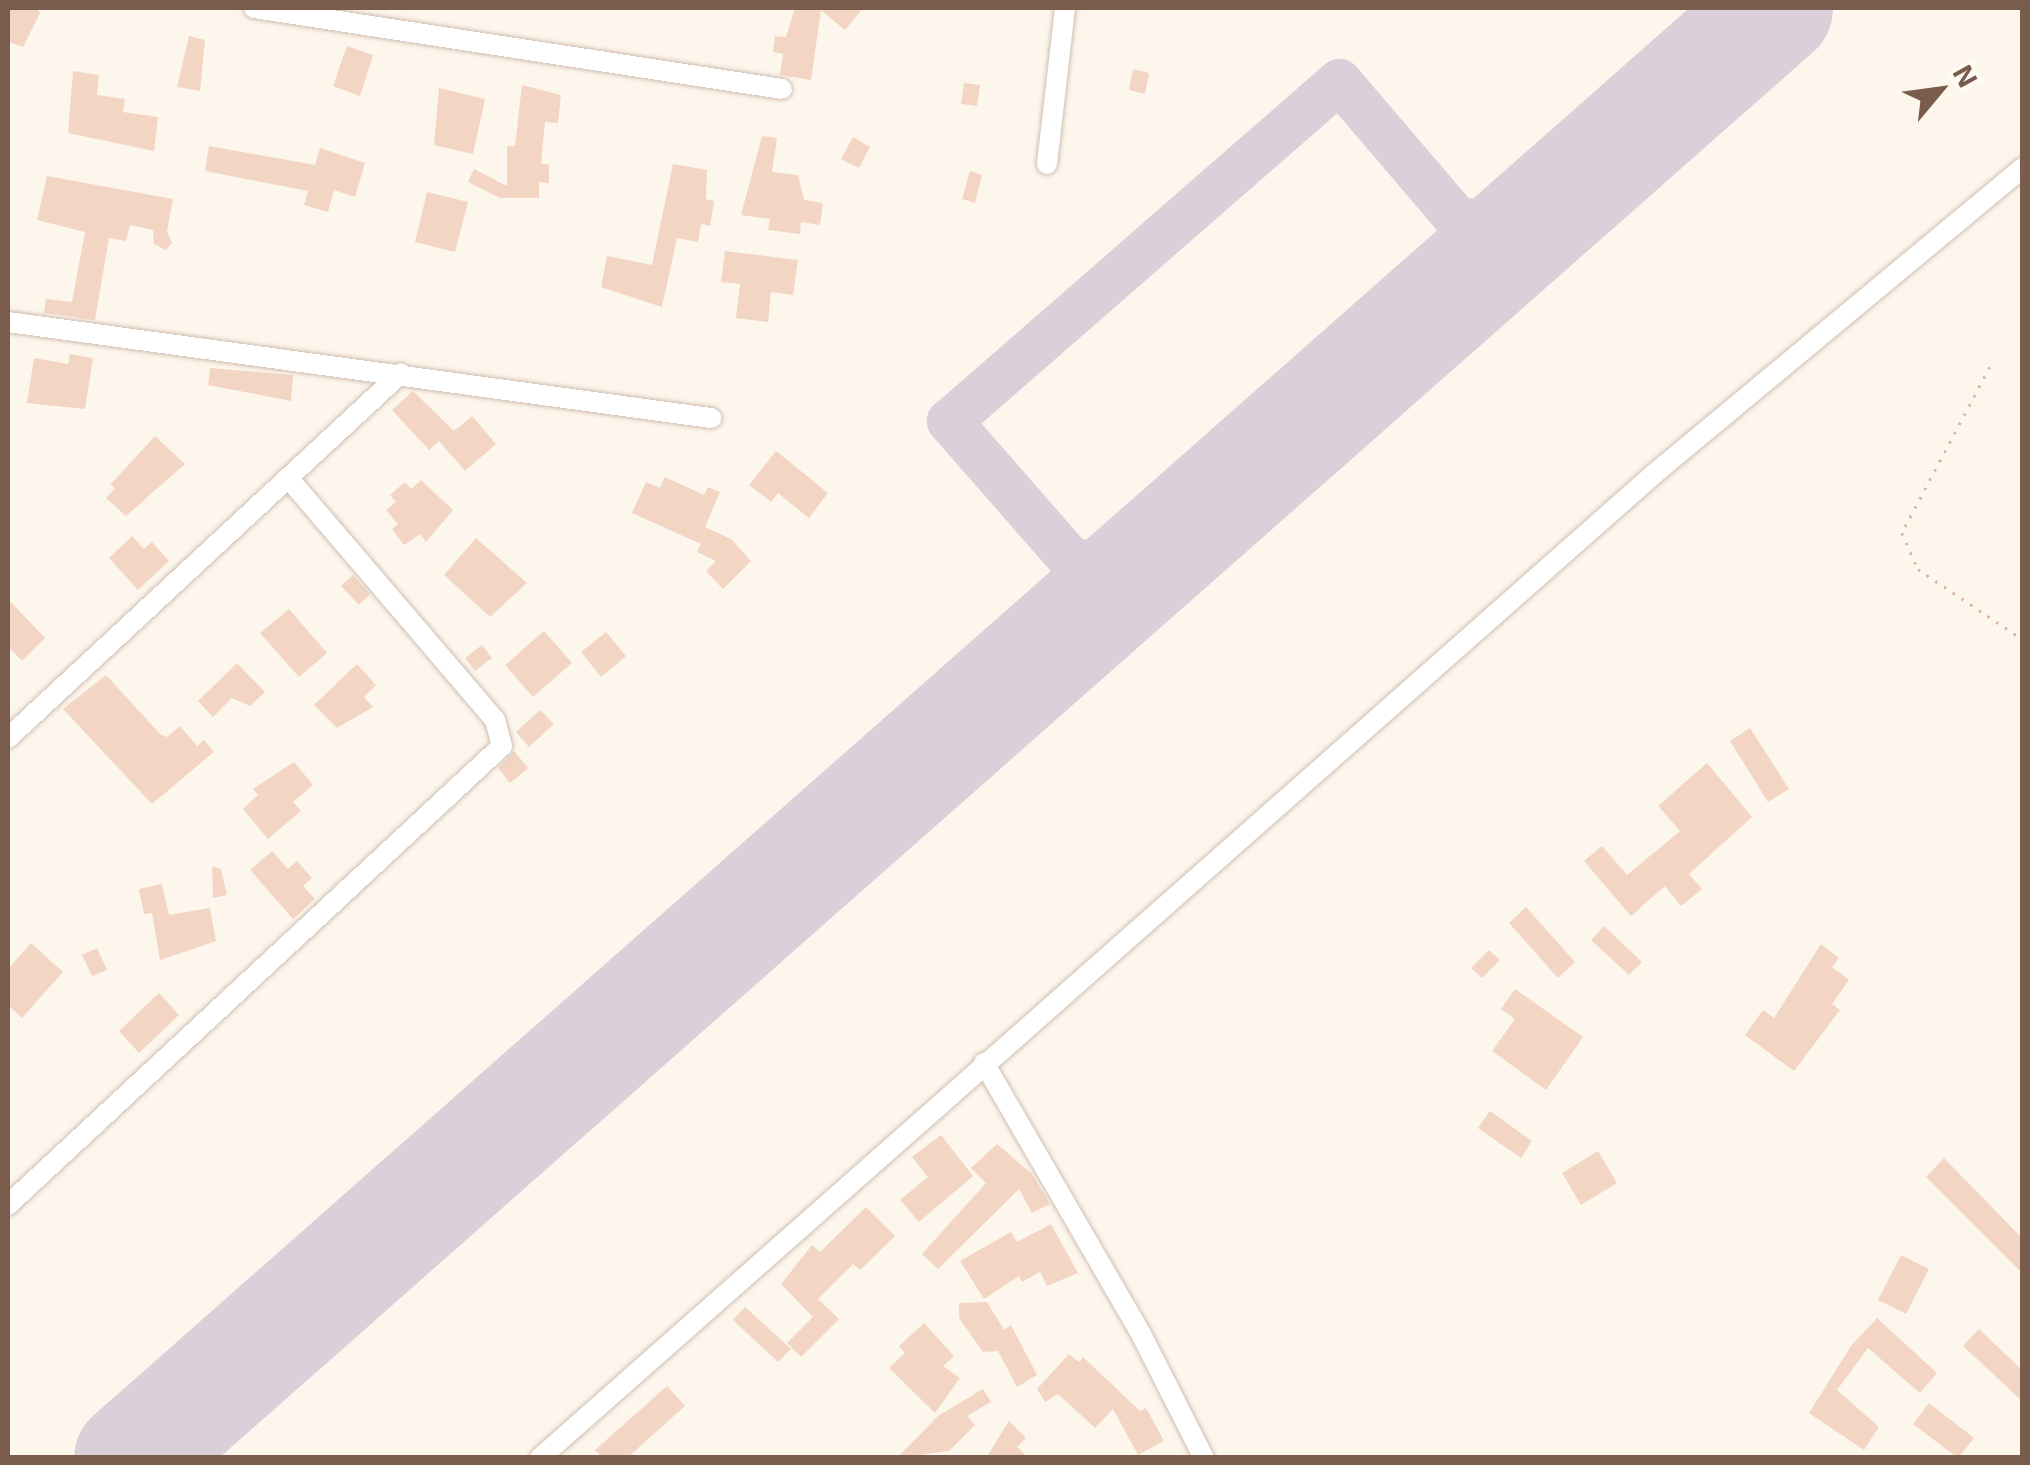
<!DOCTYPE html>
<style>
body{margin:0}
#map{position:relative;width:2030px;height:1465px;overflow:hidden;background:#fdf6ec;font-family:"Exo 2",sans-serif}
div>[style]{position:absolute}
[style*='--x']{left:calc(var(--x)*1px);top:calc(var(--y)*1px);width:calc(var(--w)*1px);rotate:calc(var(--a)*1deg)}
.taxiway>*{height:45px;margin:-22.5px;padding:0 22.5px;transform-origin:22.5px;border-radius:22.5px;background:#dbcfda}
.runway>*{height:115px;margin:-57.5px;padding:0 57.5px;transform-origin:57.5px;border-radius:57.5px;background:#dbcfda}
.building>*{inset:0;background:#f3d5c3}
.path>*{height:2.5px;margin-top:-1.25px;transform-origin:0;background:repeating-linear-gradient(90deg,#d9b8a5 0 2.5px,transparent 0 10.5px)}
.roads{filter:drop-shadow(0 0 2px #d1beb0) drop-shadow(0 0 2px #d1beb0)}
.minor>*{height:20px;margin:-10px;padding:0 10px;transform-origin:10px;border-radius:10px;background:#fff}
span{translate:-50% -50%;white-space:nowrap;text-align:center;line-height:1.15;-webkit-text-stroke:9px #fffaf3;paint-order:stroke}
.frame{position:absolute;inset:0;border:10px solid #7a5c4d;pointer-events:none}
.north{position:absolute;left:1890px;top:40px;width:100px;height:100px;-webkit-text-stroke:8px #fffaf3;paint-order:stroke;rotate:61deg;font-size:28px;font-weight:700;line-height:40px;text-align:center;color:#7a5c4d}
.north::after{content:'';display:block;margin:auto;width:35px;height:45px;background:#7a5c4d;clip-path:polygon(50% 0,100% 100%,50% 72%,0 100%)}
</style>
<div id="map">
<div class="taxiway">
<div style="--x:1108;--y:566;--w:39;--a:-170"></div>
<div style="--x:1070;--y:559;--w:184;--a:-131.2"></div>
<div style="--x:949;--y:421;--w:517;--a:-41.08"></div>
<div style="--x:1339;--y:81;--w:182;--a:49.5"></div>
<div style="--x:1457;--y:219;--w:40;--a:5.7"></div>
</div>
<div class="runway">
<div style="--x:131;--y:1458;--w:2192;--a:-41.41"></div>
</div>
<div class="building">
<div style="clip-path:polygon(8px 8px,36px 8px,40px 13px,23px 47px,8px 42px)"></div>
<div style="clip-path:polygon(795px 8px,863px 8px,845px 30px,821px 10px,811px 80px,780px 75px,783px 54px,773px 52px,775px 36px,786px 37px)"></div>
<div style="clip-path:polygon(189px 36px,205px 40px,200px 91px,177px 87px)"></div>
<div style="clip-path:polygon(347px 46px,373px 55px,360px 96px,333px 86px)"></div>
<div style="clip-path:polygon(1133px 69px,1149px 73px,1145px 94px,1129px 90px)"></div>
<div style="clip-path:polygon(73px 71px,99px 75px,97px 95px,125px 99px,123px 112px,158px 117px,154px 151px,68px 133px)"></div>
<div style="clip-path:polygon(964px 83px,980px 85px,977px 106px,961px 104px)"></div>
<div style="clip-path:polygon(522px 85px,561px 95px,558px 123px,545px 122px,541px 164px,549px 164px,549px 183px,539px 182px,539px 198px,500px 198px,468px 182px,474px 169px,507px 186px,507px 146px,515px 146px)"></div>
<div style="clip-path:polygon(439px 88px,485px 99px,473px 154px,434px 145px)"></div>
<div style="clip-path:polygon(762px 136px,777px 138px,772px 172px,798px 175px,804px 200px,823px 203px,820px 225px,801px 222px,800px 234px,768px 230px,770px 219px,741px 215px)"></div>
<div style="clip-path:polygon(853px 137px,870px 147px,859px 168px,841px 159px)"></div>
<div style="clip-path:polygon(209px 146px,315px 165px,320px 148px,365px 163px,355px 197px,334px 190px,328px 212px,304px 205px,308px 191px,205px 171px)"></div>
<div style="clip-path:polygon(673px 164px,707px 170px,706px 199px,714px 201px,710px 226px,701px 224px,698px 242px,677px 238px,662px 307px,601px 287px,607px 256px,652px 265px)"></div>
<div style="clip-path:polygon(970px 171px,982px 175px,975px 203px,962px 199px)"></div>
<div style="clip-path:polygon(47px 176px,173px 199px,167px 231px,172px 243px,166px 250px,154px 244px,153px 230px,130px 225px,126px 241px,109px 238px,95px 320px,44px 313px,46px 299px,72px 302px,85px 232px,37px 220px)"></div>
<div style="clip-path:polygon(427px 192px,468px 202px,455px 252px,415px 242px)"></div>
<div style="clip-path:polygon(725px 251px,798px 260px,793px 295px,771px 292px,768px 322px,736px 318px,740px 284px,721px 282px)"></div>
<div style="clip-path:polygon(70px 354px,93px 358px,85px 409px,27px 403px,34px 358px,68px 364px)"></div>
<div style="clip-path:polygon(210px 368px,293px 375px,291px 401px,208px 385px)"></div>
<div style="clip-path:polygon(413px 391px,454px 431px,472px 416px,496px 444px,465px 471px,439px 441px,429px 450px,392px 410px)"></div>
<div style="clip-path:polygon(155px 436px,185px 464px,126px 516px,106px 498px,115px 488px,110px 485px)"></div>
<div style="clip-path:polygon(776px 451px,828px 493px,809px 518px,778px 493px,771px 502px,749px 485px)"></div>
<div style="clip-path:polygon(665px 477px,704px 495px,708px 487px,720px 492px,705px 527px,731px 539px,751px 561px,723px 589px,706px 571px,716px 561px,697px 552px,701px 544px,632px 513px,646px 482px,660px 488px)"></div>
<div style="clip-path:polygon(421px 480px,453px 510px,426px 542px,420px 534px,404px 545px,392px 529px,398px 524px,386px 510px,396px 502px,390px 495px,405px 482px,411px 489px)"></div>
<div style="clip-path:polygon(132px 536px,144px 549px,152px 542px,169px 561px,138px 590px,109px 558px)"></div>
<div style="clip-path:polygon(476px 538px,527px 583px,490px 617px,444px 575px)"></div>
<div style="clip-path:polygon(353px 575px,370px 594px,359px 605px,341px 586px)"></div>
<div style="clip-path:polygon(8px 599px,45px 638px,22px 661px,8px 646px)"></div>
<div style="clip-path:polygon(289px 609px,327px 653px,299px 677px,260px 633px)"></div>
<div style="clip-path:polygon(544px 631px,572px 663px,533px 697px,505px 665px)"></div>
<div style="clip-path:polygon(606px 632px,626px 656px,601px 677px,581px 652px)"></div>
<div style="clip-path:polygon(482px 645px,492px 658px,475px 671px,465px 658px)"></div>
<div style="clip-path:polygon(237px 663px,265px 692px,250px 706px,232px 698px,213px 717px,198px 701px)"></div>
<div style="clip-path:polygon(357px 664px,376px 685px,364px 697px,373px 707px,337px 728px,314px 705px)"></div>
<div style="clip-path:polygon(106px 675px,160px 734px,167px 737px,180px 726px,197px 746px,204px 740px,214px 752px,152px 804px,63px 709px)"></div>
<div style="clip-path:polygon(540px 710px,554px 724px,529px 747px,516px 732px)"></div>
<div style="clip-path:polygon(1750px 728px,1789px 789px,1768px 802px,1730px 741px)"></div>
<div style="clip-path:polygon(514px 751px,528px 768px,510px 783px,498px 768px)"></div>
<div style="clip-path:polygon(294px 762px,313px 785px,293px 802px,301px 811px,268px 839px,243px 809px,258px 795px,253px 789px)"></div>
<div style="clip-path:polygon(1707px 763px,1752px 817px,1689px 874px,1702px 889px,1681px 906px,1665px 886px,1631px 916px,1584px 861px,1602px 846px,1627px 875px,1680px 831px,1658px 806px)"></div>
<div style="clip-path:polygon(272px 851px,288px 869px,297px 861px,312px 878px,303px 886px,315px 899px,293px 919px,250px 870px)"></div>
<div style="clip-path:polygon(212px 866px,221px 869px,227px 895px,213px 898px)"></div>
<div style="clip-path:polygon(162px 884px,169px 915px,210px 908px,216px 941px,160px 960px,152px 913px,144px 914px,139px 889px)"></div>
<div style="clip-path:polygon(1526px 907px,1575px 962px,1558px 978px,1509px 923px)"></div>
<div style="clip-path:polygon(1604px 926px,1642px 962px,1629px 975px,1591px 940px)"></div>
<div style="clip-path:polygon(31px 943px,63px 972px,22px 1018px,8px 1005px,8px 969px)"></div>
<div style="clip-path:polygon(1821px 944px,1839px 958px,1832px 967px,1849px 980px,1832px 1004px,1840px 1010px,1794px 1071px,1745px 1035px,1763px 1010px,1774px 1018px)"></div>
<div style="clip-path:polygon(97px 948px,107px 970px,92px 976px,82px 955px)"></div>
<div style="clip-path:polygon(1489px 950px,1500px 960px,1482px 978px,1471px 968px)"></div>
<div style="clip-path:polygon(1515px 989px,1583px 1037px,1546px 1090px,1492px 1051px,1515px 1019px,1501px 1009px)"></div>
<div style="clip-path:polygon(159px 993px,179px 1015px,139px 1053px,119px 1031px)"></div>
<div style="clip-path:polygon(1490px 1111px,1532px 1141px,1521px 1158px,1478px 1128px)"></div>
<div style="clip-path:polygon(941px 1135px,973px 1176px,919px 1222px,900px 1200px,928px 1177px,912px 1157px)"></div>
<div style="clip-path:polygon(997px 1144px,1032px 1174px,1050px 1204px,1032px 1213px,1019px 1189px,938px 1269px,922px 1254px,986px 1183px,971px 1168px)"></div>
<div style="clip-path:polygon(1598px 1151px,1617px 1183px,1581px 1205px,1562px 1173px)"></div>
<div style="clip-path:polygon(1944px 1158px,2022px 1238px,2022px 1273px,1926px 1177px)"></div>
<div style="clip-path:polygon(866px 1207px,895px 1236px,860px 1270px,853px 1264px,818px 1299px,839px 1319px,801px 1357px,787px 1343px,813px 1317px,781px 1284px,812px 1245px,820px 1252px)"></div>
<div style="clip-path:polygon(1051px 1224px,1078px 1273px,1047px 1286px,1040px 1272px,1022px 1282px,1019px 1276px,984px 1299px,960px 1261px,1011px 1232px,1017px 1242px)"></div>
<div style="clip-path:polygon(1901px 1255px,1929px 1269px,1906px 1314px,1878px 1300px)"></div>
<div style="clip-path:polygon(987px 1302px,1004px 1330px,1011px 1325px,1037px 1375px,1017px 1387px,998px 1351px,983px 1352px,959px 1318px,959px 1303px)"></div>
<div style="clip-path:polygon(745px 1307px,791px 1349px,778px 1362px,733px 1320px)"></div>
<div style="clip-path:polygon(1877px 1318px,1937px 1373px,1920px 1393px,1868px 1348px,1837px 1390px,1879px 1427px,1864px 1450px,1809px 1413px,1851px 1346px)"></div>
<div style="clip-path:polygon(924px 1323px,954px 1356px,943px 1366px,960px 1378px,935px 1413px,889px 1368px,905px 1353px,899px 1346px)"></div>
<div style="clip-path:polygon(1979px 1329px,2022px 1370px,2022px 1401px,1963px 1346px)"></div>
<div style="clip-path:polygon(1069px 1354px,1079px 1362px,1083px 1357px,1140px 1411px,1146px 1408px,1164px 1441px,1138px 1455px,1113px 1409px,1095px 1428px,1058px 1394px,1045px 1402px,1037px 1389px)"></div>
<div style="clip-path:polygon(667px 1386px,685px 1406px,627px 1458px,602px 1458px,595px 1450px)"></div>
<div style="clip-path:polygon(983px 1389px,991px 1402px,967px 1416px,975px 1425px,949px 1451px,897px 1458px,938px 1416px)"></div>
<div style="clip-path:polygon(1929px 1403px,1974px 1438px,1958px 1458px,1913px 1424px)"></div>
<div style="clip-path:polygon(1009px 1421px,1026px 1438px,1017px 1447px,1029px 1458px,986px 1458px)"></div>
</div>
<div class="path">
<div style="--x:1990;--y:367;--w:188;--a:117.9"></div>
<div style="--x:1902;--y:533;--w:39;--a:66"></div>
<div style="--x:1918;--y:569;--w:125;--a:33.9"></div>
</div>
<div class="roads">
<div class="minor">
<div style="--x:254;--y:8;--w:534;--a:8.72"></div>
<div style="--x:1047;--y:164;--w:157;--a:-83.4"></div>
<div style="--x:8;--y:322;--w:710;--a:7.78"></div>
<div style="--x:8;--y:738;--w:536;--a:-42.88"></div>
<div style="--x:984;--y:1063;--w:313;--a:59.9"></div>
<div style="--x:1141;--y:1334;--w:139;--a:63.1"></div>
<div style="--x:8;--y:1205;--w:674;--a:-42.9"></div>
<div style="--x:502;--y:746;--w:27;--a:-105"></div>
<div style="--x:495;--y:720;--w:314;--a:-130.5"></div>
<div style="--x:540;--y:1458;--w:1486;--a:-41.45"></div>
<div style="--x:1654;--y:474;--w:479;--a:-39.7"></div>
</div>
</div>
<div class="frame"></div>
<div class="north">N</div>
</div>
